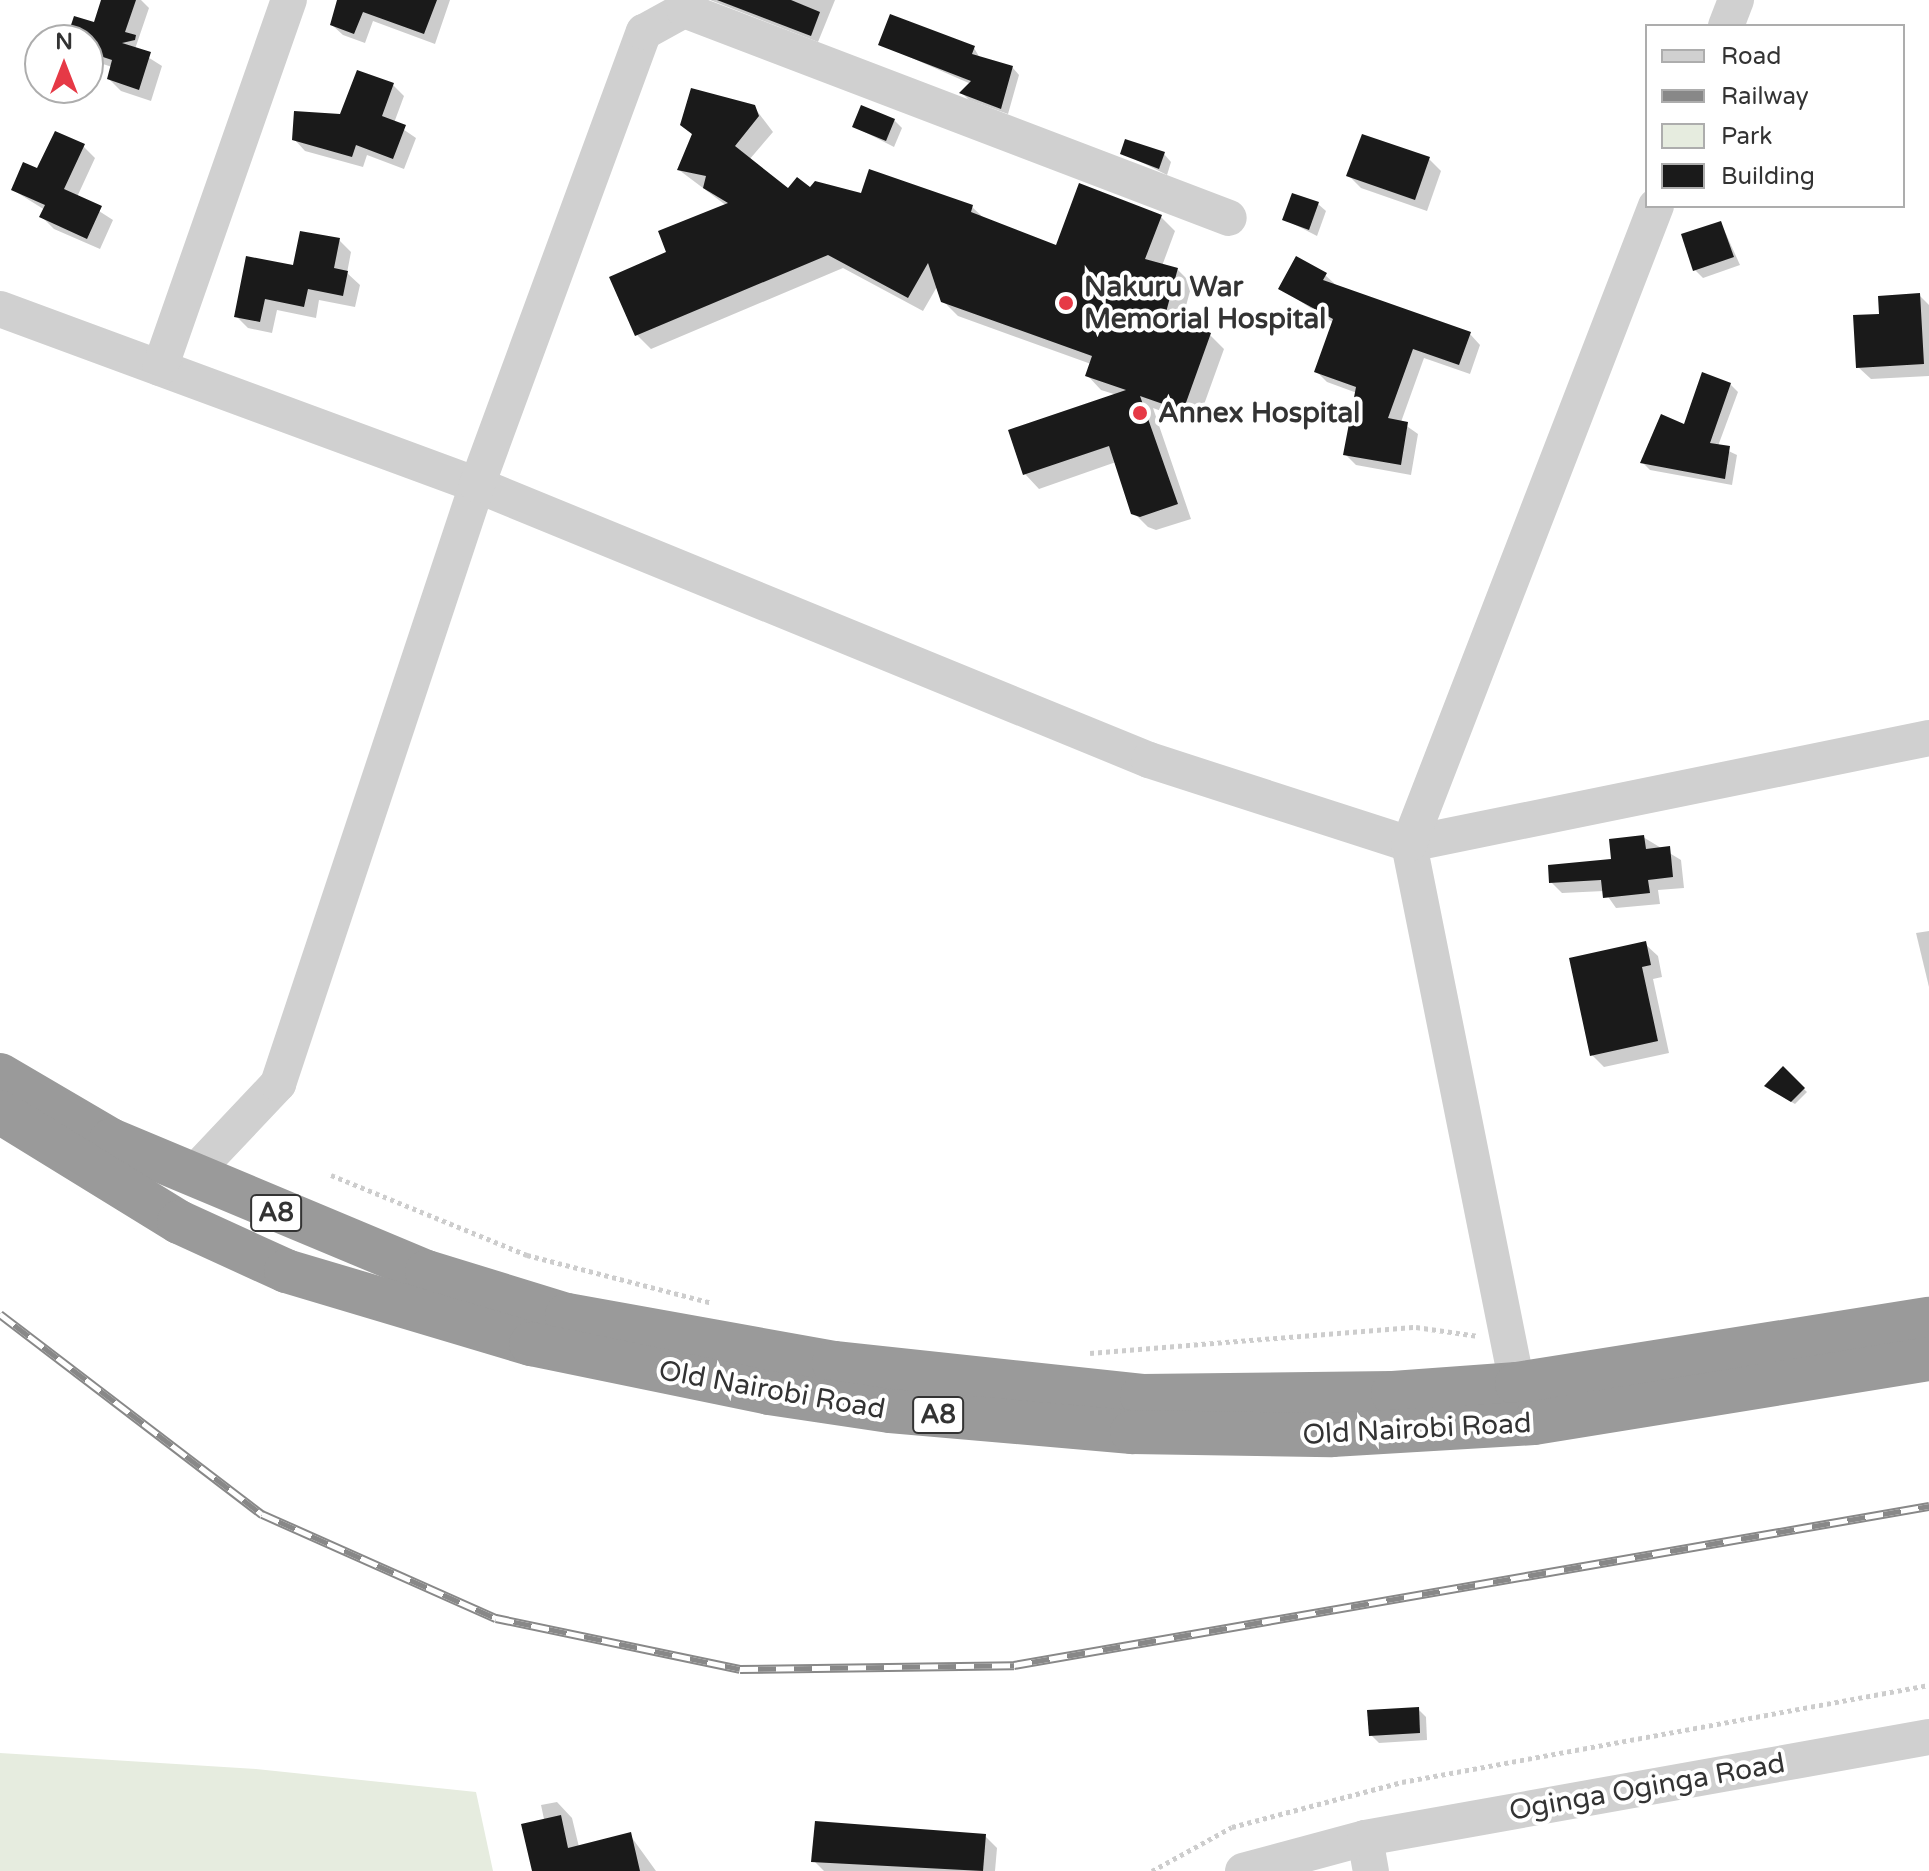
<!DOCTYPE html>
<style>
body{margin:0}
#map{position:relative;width:1929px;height:1871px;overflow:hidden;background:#fff;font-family:"Varela Round",sans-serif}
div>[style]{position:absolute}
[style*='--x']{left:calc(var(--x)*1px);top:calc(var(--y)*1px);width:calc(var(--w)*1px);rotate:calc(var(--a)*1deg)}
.green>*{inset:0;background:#e6ecdf}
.shadow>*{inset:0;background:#0003}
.building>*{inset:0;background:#1a1a1a}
.path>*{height:5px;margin-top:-2.5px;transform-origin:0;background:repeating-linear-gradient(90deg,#cdcdcd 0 4px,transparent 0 8px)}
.minor>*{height:36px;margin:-18px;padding:0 18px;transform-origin:18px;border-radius:18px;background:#d0d0d0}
.highway>*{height:44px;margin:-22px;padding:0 22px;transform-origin:22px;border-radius:22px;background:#9a9a9a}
.rail>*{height:9px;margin-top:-4.5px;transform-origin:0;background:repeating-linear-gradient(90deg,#fff 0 18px,#888 0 36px);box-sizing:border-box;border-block:2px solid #888}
.dots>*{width:22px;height:22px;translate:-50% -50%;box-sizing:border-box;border:4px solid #fff;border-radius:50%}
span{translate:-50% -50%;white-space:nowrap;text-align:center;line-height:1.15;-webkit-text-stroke:8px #fff;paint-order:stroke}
.shield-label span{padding:2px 6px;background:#fff;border:2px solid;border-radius:6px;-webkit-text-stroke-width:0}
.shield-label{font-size:26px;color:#333;font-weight:700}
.poi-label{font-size:28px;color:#333;font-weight:700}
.left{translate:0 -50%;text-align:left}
.street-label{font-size:28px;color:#333}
.legend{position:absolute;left:1645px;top:24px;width:260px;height:184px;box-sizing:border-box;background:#fff;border:2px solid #adadad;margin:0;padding:10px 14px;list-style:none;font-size:24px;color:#333}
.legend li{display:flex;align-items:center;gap:16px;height:40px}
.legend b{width:40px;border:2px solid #adadad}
.north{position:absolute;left:24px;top:24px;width:80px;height:80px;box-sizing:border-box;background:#fff;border:2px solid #adadad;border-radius:50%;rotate:0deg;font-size:22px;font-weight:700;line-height:32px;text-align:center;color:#333}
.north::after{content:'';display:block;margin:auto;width:28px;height:36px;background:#e63946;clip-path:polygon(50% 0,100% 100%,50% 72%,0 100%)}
</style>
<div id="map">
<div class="green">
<div style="clip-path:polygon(0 1753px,256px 1769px,476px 1792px,493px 1871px,0 1871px)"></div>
</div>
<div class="shadow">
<div style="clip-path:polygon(103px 0,141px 0,149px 8px,135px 49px,162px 66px,151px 101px,121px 91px,109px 79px,112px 67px,88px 59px,88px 40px,68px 40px,95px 24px)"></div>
<div style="clip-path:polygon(342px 0,450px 0,435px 44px,373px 21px,365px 43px,343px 35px,332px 25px)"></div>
<div style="clip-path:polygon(710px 0,835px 0,818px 42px)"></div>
<div style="clip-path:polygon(880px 44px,974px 48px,980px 58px,1012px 67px,1019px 75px,1008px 114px,969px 100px,962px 93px,971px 84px)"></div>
<div style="clip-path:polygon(393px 85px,404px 96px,394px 123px,416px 138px,404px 169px,367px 155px,363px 167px,305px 151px,294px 139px)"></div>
<div style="clip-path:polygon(754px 107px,773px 132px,749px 160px,788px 191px,972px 207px,985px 219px,1057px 247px,1161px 217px,1175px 231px,1162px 266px,1177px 269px,1192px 284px,1181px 324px,1210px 335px,1224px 349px,1197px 424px,1153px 408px,1191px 519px,1156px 530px,1148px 527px,1133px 512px,1116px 462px,1039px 489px,1025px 474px,1117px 395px,1101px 390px,1087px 375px,1091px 364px,958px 316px,943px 301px,938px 285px,923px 311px,843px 268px,651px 349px,637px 335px,669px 253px,727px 206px,679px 170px,693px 135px,683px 125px)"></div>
<div style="clip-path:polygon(894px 120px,902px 128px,894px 147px,855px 127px)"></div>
<div style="clip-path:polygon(83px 146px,95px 158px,77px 197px,113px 220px,100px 249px,54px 229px,42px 217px,45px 210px,13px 190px)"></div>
<div style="clip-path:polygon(1123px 153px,1164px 154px,1171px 162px,1167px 175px)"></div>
<div style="clip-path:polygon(1429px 159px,1441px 171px,1427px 211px,1361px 188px,1349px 176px)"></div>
<div style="clip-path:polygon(1318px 204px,1326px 211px,1317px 236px,1284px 219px)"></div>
<div style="clip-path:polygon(1721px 223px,1740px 265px,1703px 278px,1695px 270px)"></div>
<div style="clip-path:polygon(339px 240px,351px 252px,347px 273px,360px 285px,355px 307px,319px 300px,316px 318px,277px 310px,272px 333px,248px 328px,236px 316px,295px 267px)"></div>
<div style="clip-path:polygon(1325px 275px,1336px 285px,1470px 334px,1480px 345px,1470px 374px,1424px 358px,1401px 422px,1418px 434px,1411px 475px,1356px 465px,1345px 454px,1357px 393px,1327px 382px,1317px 372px,1334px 323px,1281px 289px)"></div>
<div style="clip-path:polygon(1919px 295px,1929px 305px,1929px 376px,1871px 379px,1858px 367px,1881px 316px)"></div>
<div style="clip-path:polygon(1730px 384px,1738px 392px,1718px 446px,1737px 455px,1732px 485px,1650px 470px,1643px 463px)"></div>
<div style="clip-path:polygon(1643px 837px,1681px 860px,1684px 888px,1658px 890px,1660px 904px,1616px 908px,1604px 891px,1562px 893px,1551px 882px,1613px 860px)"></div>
<div style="clip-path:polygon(1929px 931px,1929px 987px,1916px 933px)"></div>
<div style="clip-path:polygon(1645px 944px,1658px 956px,1662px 977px,1653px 979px,1669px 1053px,1604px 1067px,1592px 1055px)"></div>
<div style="clip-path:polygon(1783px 1069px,1807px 1092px,1795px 1104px,1769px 1089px)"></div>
<div style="clip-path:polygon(1418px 1709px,1426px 1717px,1427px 1740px,1379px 1743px,1371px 1735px)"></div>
<div style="clip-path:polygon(557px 1802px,572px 1818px,579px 1847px,630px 1835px,656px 1871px,555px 1871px,541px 1805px)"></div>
<div style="clip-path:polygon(985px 1836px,997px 1848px,995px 1871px,824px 1871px,814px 1861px)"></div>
</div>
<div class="building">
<div style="clip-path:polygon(101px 0,136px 0,125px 32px,136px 35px,135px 40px,122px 43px,151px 52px,139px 90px,107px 79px,112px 60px,88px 52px,88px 40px,66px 40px,74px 16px,94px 22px)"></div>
<div style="clip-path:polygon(337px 0,437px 0,424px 34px,363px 12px,354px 34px,330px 25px)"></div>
<div style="clip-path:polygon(717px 0,791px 0,820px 12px,811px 36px)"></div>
<div style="clip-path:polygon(890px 14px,975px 46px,972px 54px,1013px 66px,1001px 109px,959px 93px,971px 81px,878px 45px)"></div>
<div style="clip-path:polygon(357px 70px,394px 83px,382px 116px,406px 125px,393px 159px,356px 145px,352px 157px,292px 140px,294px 111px,340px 114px)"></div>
<div style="clip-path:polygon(691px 88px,755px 105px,759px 116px,735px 146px,788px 188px,797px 177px,810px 187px,815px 181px,861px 193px,869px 169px,973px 205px,971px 212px,1056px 245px,1079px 183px,1162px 215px,1145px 259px,1178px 268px,1165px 316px,1211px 333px,1183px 411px,1140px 396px,1178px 504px,1140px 517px,1131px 514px,1109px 446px,1023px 475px,1008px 430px,1126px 390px,1085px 376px,1092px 356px,941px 302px,928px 263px,908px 298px,828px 255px,635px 336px,609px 277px,666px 252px,658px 231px,728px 203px,703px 188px,706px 176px,677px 170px,692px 134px,680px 125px)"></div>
<div style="clip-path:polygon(861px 105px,895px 119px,886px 141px,852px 127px)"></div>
<div style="clip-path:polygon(55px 131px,85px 144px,64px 189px,102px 206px,87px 239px,39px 217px,45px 205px,11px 190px,23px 162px,37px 168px)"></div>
<div style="clip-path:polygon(1362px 134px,1430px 157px,1415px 200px,1346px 176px)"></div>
<div style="clip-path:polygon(1125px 139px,1165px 152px,1159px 169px,1120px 154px)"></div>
<div style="clip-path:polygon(1292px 193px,1319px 202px,1309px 230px,1282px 220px)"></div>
<div style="clip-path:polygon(1721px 221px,1734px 257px,1693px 271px,1681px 234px)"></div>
<div style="clip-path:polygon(300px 231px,340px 238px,334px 268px,348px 271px,343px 296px,308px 289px,304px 307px,265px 299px,260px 322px,234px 317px,246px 256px,293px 265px)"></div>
<div style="clip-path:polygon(1296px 256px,1327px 273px,1323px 280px,1471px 332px,1459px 365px,1413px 349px,1388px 418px,1408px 422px,1401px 465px,1343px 455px,1356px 387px,1314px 372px,1333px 319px,1278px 289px)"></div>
<div style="clip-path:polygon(1920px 293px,1924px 364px,1856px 368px,1853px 315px,1879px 314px,1878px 296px)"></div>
<div style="clip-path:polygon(1702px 372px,1731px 383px,1710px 443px,1730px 446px,1725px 479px,1640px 463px,1661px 414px,1684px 424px)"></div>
<div style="clip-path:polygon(1644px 835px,1646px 849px,1670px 846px,1673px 877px,1648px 880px,1650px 893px,1603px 898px,1601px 880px,1549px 883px,1548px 865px,1611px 859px,1609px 839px)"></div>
<div style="clip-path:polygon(1646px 941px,1651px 965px,1642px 967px,1658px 1041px,1590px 1056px,1569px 958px)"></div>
<div style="clip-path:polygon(1783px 1066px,1805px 1088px,1791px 1102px,1764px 1086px)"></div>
<div style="clip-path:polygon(1419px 1707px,1420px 1733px,1369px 1736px,1367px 1710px)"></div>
<div style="clip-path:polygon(561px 1815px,568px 1848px,631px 1832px,640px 1871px,532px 1871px,521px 1824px)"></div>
<div style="clip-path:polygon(815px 1821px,986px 1834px,983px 1871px,811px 1862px)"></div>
</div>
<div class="path">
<div style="--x:331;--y:1175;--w:212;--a:22.2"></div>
<div style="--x:527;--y:1255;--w:191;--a:14.5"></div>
<div style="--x:1090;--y:1353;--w:327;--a:-4.6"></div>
<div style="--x:1416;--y:1327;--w:63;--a:8.3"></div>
<div style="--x:1152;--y:1871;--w:91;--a:-28.8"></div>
<div style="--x:1232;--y:1827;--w:176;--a:-14.8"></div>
<div style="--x:1402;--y:1782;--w:536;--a:-10.43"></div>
</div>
<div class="minor">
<div style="--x:1726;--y:26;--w:28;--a:-69"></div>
<div style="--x:0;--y:309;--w:508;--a:20.25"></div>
<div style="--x:477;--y:485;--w:726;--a:22.26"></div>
<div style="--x:1149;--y:760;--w:273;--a:17.9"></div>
<div style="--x:1409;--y:844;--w:531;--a:-11.52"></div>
<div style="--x:160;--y:368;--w:390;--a:-70.7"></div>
<div style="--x:191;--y:1176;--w:127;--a:-46.6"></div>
<div style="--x:278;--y:1084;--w:631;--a:-71.62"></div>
<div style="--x:477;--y:485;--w:483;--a:-69.8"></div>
<div style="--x:644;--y:32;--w:46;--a:-28.8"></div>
<div style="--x:684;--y:10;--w:583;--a:20.89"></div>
<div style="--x:1517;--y:1384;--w:551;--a:-101.31"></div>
<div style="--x:1409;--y:844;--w:684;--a:-68.84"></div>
<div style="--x:1365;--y:1838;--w:34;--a:80"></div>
<div style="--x:1243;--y:1871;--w:126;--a:-15.1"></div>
<div style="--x:1365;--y:1838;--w:573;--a:-10.15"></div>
</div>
<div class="highway">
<div style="--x:0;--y:1075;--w:129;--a:30.4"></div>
<div style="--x:111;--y:1140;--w:342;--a:22.7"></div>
<div style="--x:427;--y:1272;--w:146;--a:17.1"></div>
<div style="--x:567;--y:1315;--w:271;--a:10.2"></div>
<div style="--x:834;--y:1363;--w:310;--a:6.1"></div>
<div style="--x:1142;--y:1396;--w:251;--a:-0.7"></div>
<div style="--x:1393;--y:1393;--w:124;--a:-4.2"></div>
<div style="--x:1517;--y:1384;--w:417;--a:-9"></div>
<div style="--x:0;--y:1112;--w:210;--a:31.6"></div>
<div style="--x:179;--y:1222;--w:118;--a:24.6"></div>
<div style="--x:286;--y:1271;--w:256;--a:16.6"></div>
<div style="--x:531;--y:1344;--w:243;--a:11.6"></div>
<div style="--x:769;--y:1393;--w:122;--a:8.5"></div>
<div style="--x:890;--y:1411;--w:243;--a:5"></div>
<div style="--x:1132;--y:1432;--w:200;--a:0.9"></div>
<div style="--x:1332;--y:1435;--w:202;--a:-3.4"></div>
<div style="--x:1534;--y:1423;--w:400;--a:-9.2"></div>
</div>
<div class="rail">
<div style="--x:0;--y:1314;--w:330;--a:37.4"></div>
<div style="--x:262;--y:1514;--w:256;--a:24"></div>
<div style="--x:496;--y:1618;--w:249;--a:11.8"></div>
<div style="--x:740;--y:1669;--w:274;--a:-0.8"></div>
<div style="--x:1014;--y:1665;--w:929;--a:-9.86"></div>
</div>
<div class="dots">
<div style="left:1066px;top:303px;background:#e63946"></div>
<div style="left:1140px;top:413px;background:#e63946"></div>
</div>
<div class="shield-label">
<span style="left:276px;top:1213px">A8</span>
<span style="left:938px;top:1415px">A8</span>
</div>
<div class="poi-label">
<span class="left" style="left:1084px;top:303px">Nakuru War<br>Memorial Hospital</span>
<span class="left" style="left:1158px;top:413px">Annex Hospital</span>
</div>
<div class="street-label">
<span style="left:772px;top:1390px;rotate:10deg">Old Nairobi Road</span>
<span style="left:1417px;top:1429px;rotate:-3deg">Old Nairobi Road</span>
<span style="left:1647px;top:1787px;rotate:-10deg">Oginga Oginga Road</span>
</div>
<ul class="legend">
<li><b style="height:10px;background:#d0d0d0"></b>Road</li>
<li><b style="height:10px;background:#888"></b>Railway</li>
<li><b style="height:22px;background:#e6ecdf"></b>Park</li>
<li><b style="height:22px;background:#1a1a1a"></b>Building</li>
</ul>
<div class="north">N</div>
</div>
